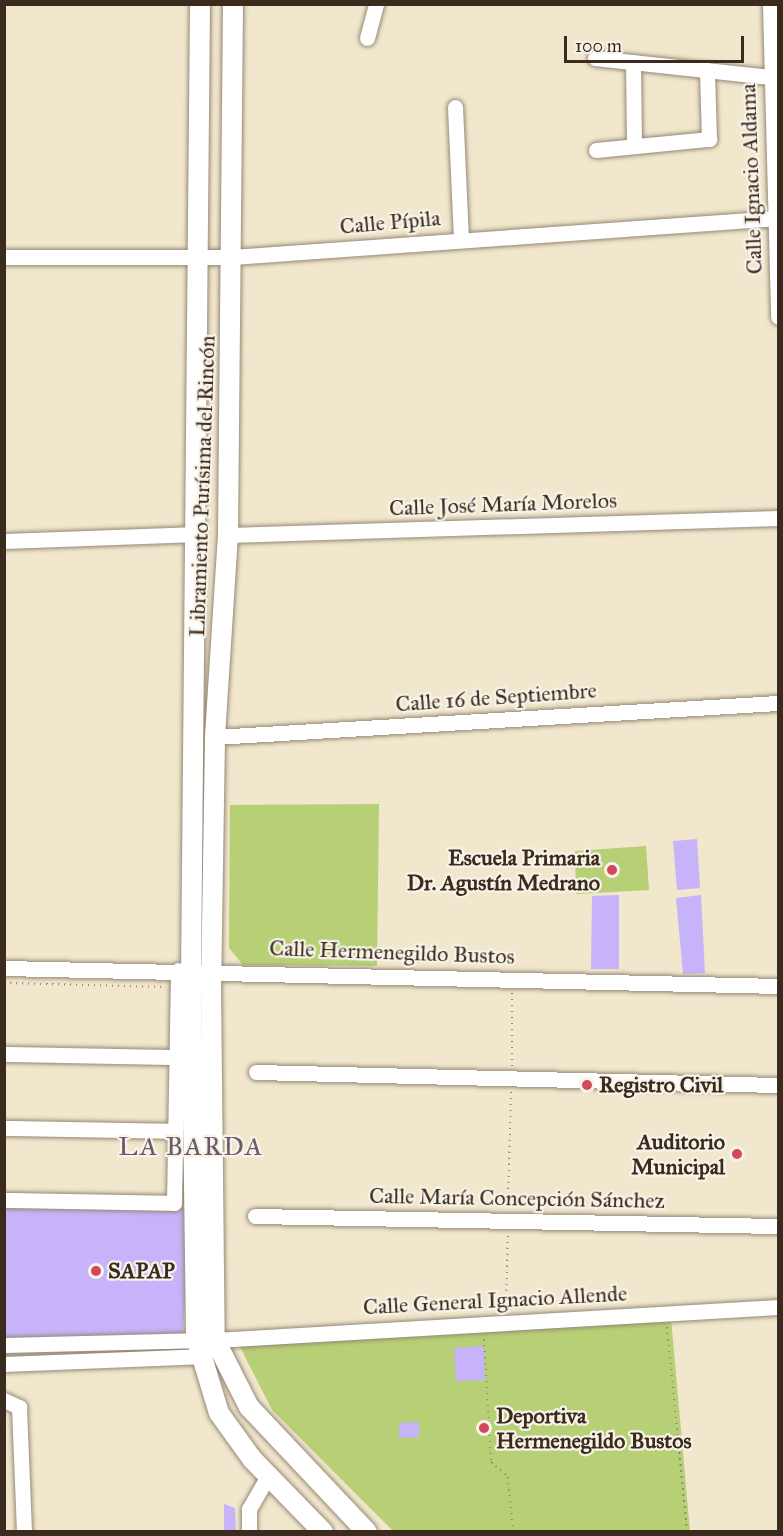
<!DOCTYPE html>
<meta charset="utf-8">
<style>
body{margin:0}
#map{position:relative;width:783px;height:1536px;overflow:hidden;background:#f1e7cd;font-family:"IM FELL Great Primer",serif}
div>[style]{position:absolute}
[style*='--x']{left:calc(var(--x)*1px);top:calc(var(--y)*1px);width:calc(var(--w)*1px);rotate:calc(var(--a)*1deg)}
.green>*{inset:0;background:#b7d075}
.building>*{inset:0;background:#c7b3f9}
.path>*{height:2px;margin-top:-1px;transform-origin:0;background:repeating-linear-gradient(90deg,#968876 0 1.5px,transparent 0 6px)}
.roads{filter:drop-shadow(0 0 2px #968876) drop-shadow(0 0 2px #968876)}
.minor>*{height:15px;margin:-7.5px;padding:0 7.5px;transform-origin:7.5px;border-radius:7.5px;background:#fff}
.major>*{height:20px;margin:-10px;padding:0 10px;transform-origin:10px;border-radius:10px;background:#fff}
.dots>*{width:16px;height:16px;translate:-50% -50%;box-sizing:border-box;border:3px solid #f7f3e8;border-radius:50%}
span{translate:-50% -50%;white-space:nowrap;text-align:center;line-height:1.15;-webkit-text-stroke:4.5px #f7f3e8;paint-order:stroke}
.street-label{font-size:22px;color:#3b2a1e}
.poi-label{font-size:22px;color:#3b2a1e;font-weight:700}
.right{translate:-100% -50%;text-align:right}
.left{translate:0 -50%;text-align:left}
.quarter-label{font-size:26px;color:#6c5a6b;letter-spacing:1.5px}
.frame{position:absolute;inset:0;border:6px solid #3b2a1e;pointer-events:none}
.scale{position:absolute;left:564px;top:36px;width:180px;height:27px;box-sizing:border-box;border:3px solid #3b2a1e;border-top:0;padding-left:8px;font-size:18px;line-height:21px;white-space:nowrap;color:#3b2a1e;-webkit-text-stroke:4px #f7f3e8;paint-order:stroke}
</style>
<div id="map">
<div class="green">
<div style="clip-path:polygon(379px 804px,377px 966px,243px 965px,229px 948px,230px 805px)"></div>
<div style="clip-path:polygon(646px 846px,649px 890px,576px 894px,575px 851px)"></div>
<div style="clip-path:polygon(671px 1318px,690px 1531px,393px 1531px,272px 1410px,237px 1341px)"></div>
</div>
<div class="building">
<div style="clip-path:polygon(697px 839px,700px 888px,677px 890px,673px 841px)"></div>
<div style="clip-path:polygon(619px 895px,619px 969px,591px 969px,592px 896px)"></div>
<div style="clip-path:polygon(701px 895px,705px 973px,683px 974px,676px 898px)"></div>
<div style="clip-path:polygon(4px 1205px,190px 1208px,183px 1334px,4px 1342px)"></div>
<div style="clip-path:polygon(484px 1346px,485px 1380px,456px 1381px,454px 1348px)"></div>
<div style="clip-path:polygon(419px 1422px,419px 1437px,399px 1438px,399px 1423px)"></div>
<div style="clip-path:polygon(224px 1504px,235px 1508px,236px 1532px,224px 1532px)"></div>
</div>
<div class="path">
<div style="--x:4;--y:983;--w:162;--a:1.4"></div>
<div style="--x:512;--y:1066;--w:73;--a:-90"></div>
<div style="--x:508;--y:1207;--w:115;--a:-88.5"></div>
<div style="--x:506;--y:1309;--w:76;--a:-88.5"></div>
<div style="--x:667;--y:1327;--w:206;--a:84.4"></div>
<div style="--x:484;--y:1339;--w:123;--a:86.7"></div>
<div style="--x:491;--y:1462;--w:23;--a:41"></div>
<div style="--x:508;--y:1477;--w:55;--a:84.8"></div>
</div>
<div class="roads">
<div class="minor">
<div style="--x:770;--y:4;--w:313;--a:88.5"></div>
<div style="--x:367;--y:38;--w:35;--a:-75"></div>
<div style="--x:595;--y:58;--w:176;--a:6.2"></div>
<div style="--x:633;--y:62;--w:82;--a:89.3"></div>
<div style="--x:455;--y:107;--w:132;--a:87.4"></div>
<div style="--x:596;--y:150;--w:114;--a:-5.6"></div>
<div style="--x:709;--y:139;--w:69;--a:-91.7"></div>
<div style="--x:4;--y:257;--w:228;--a:0"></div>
<div style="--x:232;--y:257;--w:547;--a:-4.09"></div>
<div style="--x:228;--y:535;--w:550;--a:-1.77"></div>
<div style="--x:4;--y:541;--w:194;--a:-2.1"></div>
<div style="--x:215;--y:737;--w:564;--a:-3.46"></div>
<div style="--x:4;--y:968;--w:774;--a:1.33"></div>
<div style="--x:4;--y:1054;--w:172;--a:1"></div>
<div style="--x:256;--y:1072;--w:522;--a:1.43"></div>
<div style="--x:4;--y:1128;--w:171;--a:1"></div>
<div style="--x:4;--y:1200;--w:170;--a:1"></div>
<div style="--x:174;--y:1203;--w:233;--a:-89"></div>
<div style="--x:255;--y:1216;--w:523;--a:1.1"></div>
<div style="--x:4;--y:1345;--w:211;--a:-1.4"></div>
<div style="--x:215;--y:1340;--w:564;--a:-3.35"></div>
<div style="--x:4;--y:1364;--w:196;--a:-2.3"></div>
<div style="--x:200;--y:1356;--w:10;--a:-45"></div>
<div style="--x:4;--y:1400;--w:17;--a:25"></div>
<div style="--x:19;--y:1407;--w:125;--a:87.7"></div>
<div style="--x:249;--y:1532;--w:23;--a:-90"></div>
<div style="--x:249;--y:1509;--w:38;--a:-60"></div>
</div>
<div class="major">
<div style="--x:200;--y:4;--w:966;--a:90.53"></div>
<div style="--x:191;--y:970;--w:367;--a:89.2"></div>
<div style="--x:196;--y:1337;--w:79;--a:73.2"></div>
<div style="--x:219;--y:1413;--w:57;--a:54.3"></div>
<div style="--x:252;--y:1459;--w:102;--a:45.8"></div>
<div style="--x:233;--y:4;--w:531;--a:90.54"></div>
<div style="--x:228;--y:535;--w:202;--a:93.7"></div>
<div style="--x:215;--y:737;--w:248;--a:90.9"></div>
<div style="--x:211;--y:985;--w:355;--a:89.4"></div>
<div style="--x:215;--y:1340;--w:75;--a:63.1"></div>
<div style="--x:249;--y:1407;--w:172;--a:46.7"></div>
</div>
</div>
<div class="dots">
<div style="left:612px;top:870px;background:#d1495b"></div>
<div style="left:587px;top:1085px;background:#d1495b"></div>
<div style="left:737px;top:1154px;background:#d1495b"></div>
<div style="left:96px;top:1271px;background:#d1495b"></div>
<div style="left:484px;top:1428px;background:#d1495b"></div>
</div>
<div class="street-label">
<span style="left:751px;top:179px;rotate:-92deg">Calle Ignacio Aldama</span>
<span style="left:390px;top:222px;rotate:-5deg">Calle Pípila</span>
<span style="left:202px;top:486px;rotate:-88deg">Libramiento Purísima del Rincón</span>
<span style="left:503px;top:504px;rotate:-2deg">Calle José María Morelos</span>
<span style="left:496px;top:697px;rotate:-4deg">Calle 16 de Septiembre</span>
<span style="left:392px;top:952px;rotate:2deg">Calle Hermenegildo Bustos</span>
<span style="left:517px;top:1198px;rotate:1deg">Calle María Concepción Sánchez</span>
<span style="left:495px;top:1300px;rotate:-3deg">Calle General Ignacio Allende</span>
</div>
<div class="poi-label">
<span class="right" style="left:600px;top:870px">Escuela Primaria<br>Dr. Agustín Medrano</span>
<span class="left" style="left:599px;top:1085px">Registro Civil</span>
<span class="right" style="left:725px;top:1154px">Auditorio<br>Municipal</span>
<span class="left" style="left:108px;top:1271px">SAPAP</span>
<span class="left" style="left:496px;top:1428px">Deportiva<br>Hermenegildo Bustos</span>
</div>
<div class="quarter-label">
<span style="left:191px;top:1147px">LA BARDA</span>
</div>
<div class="frame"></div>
<div class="scale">100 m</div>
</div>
